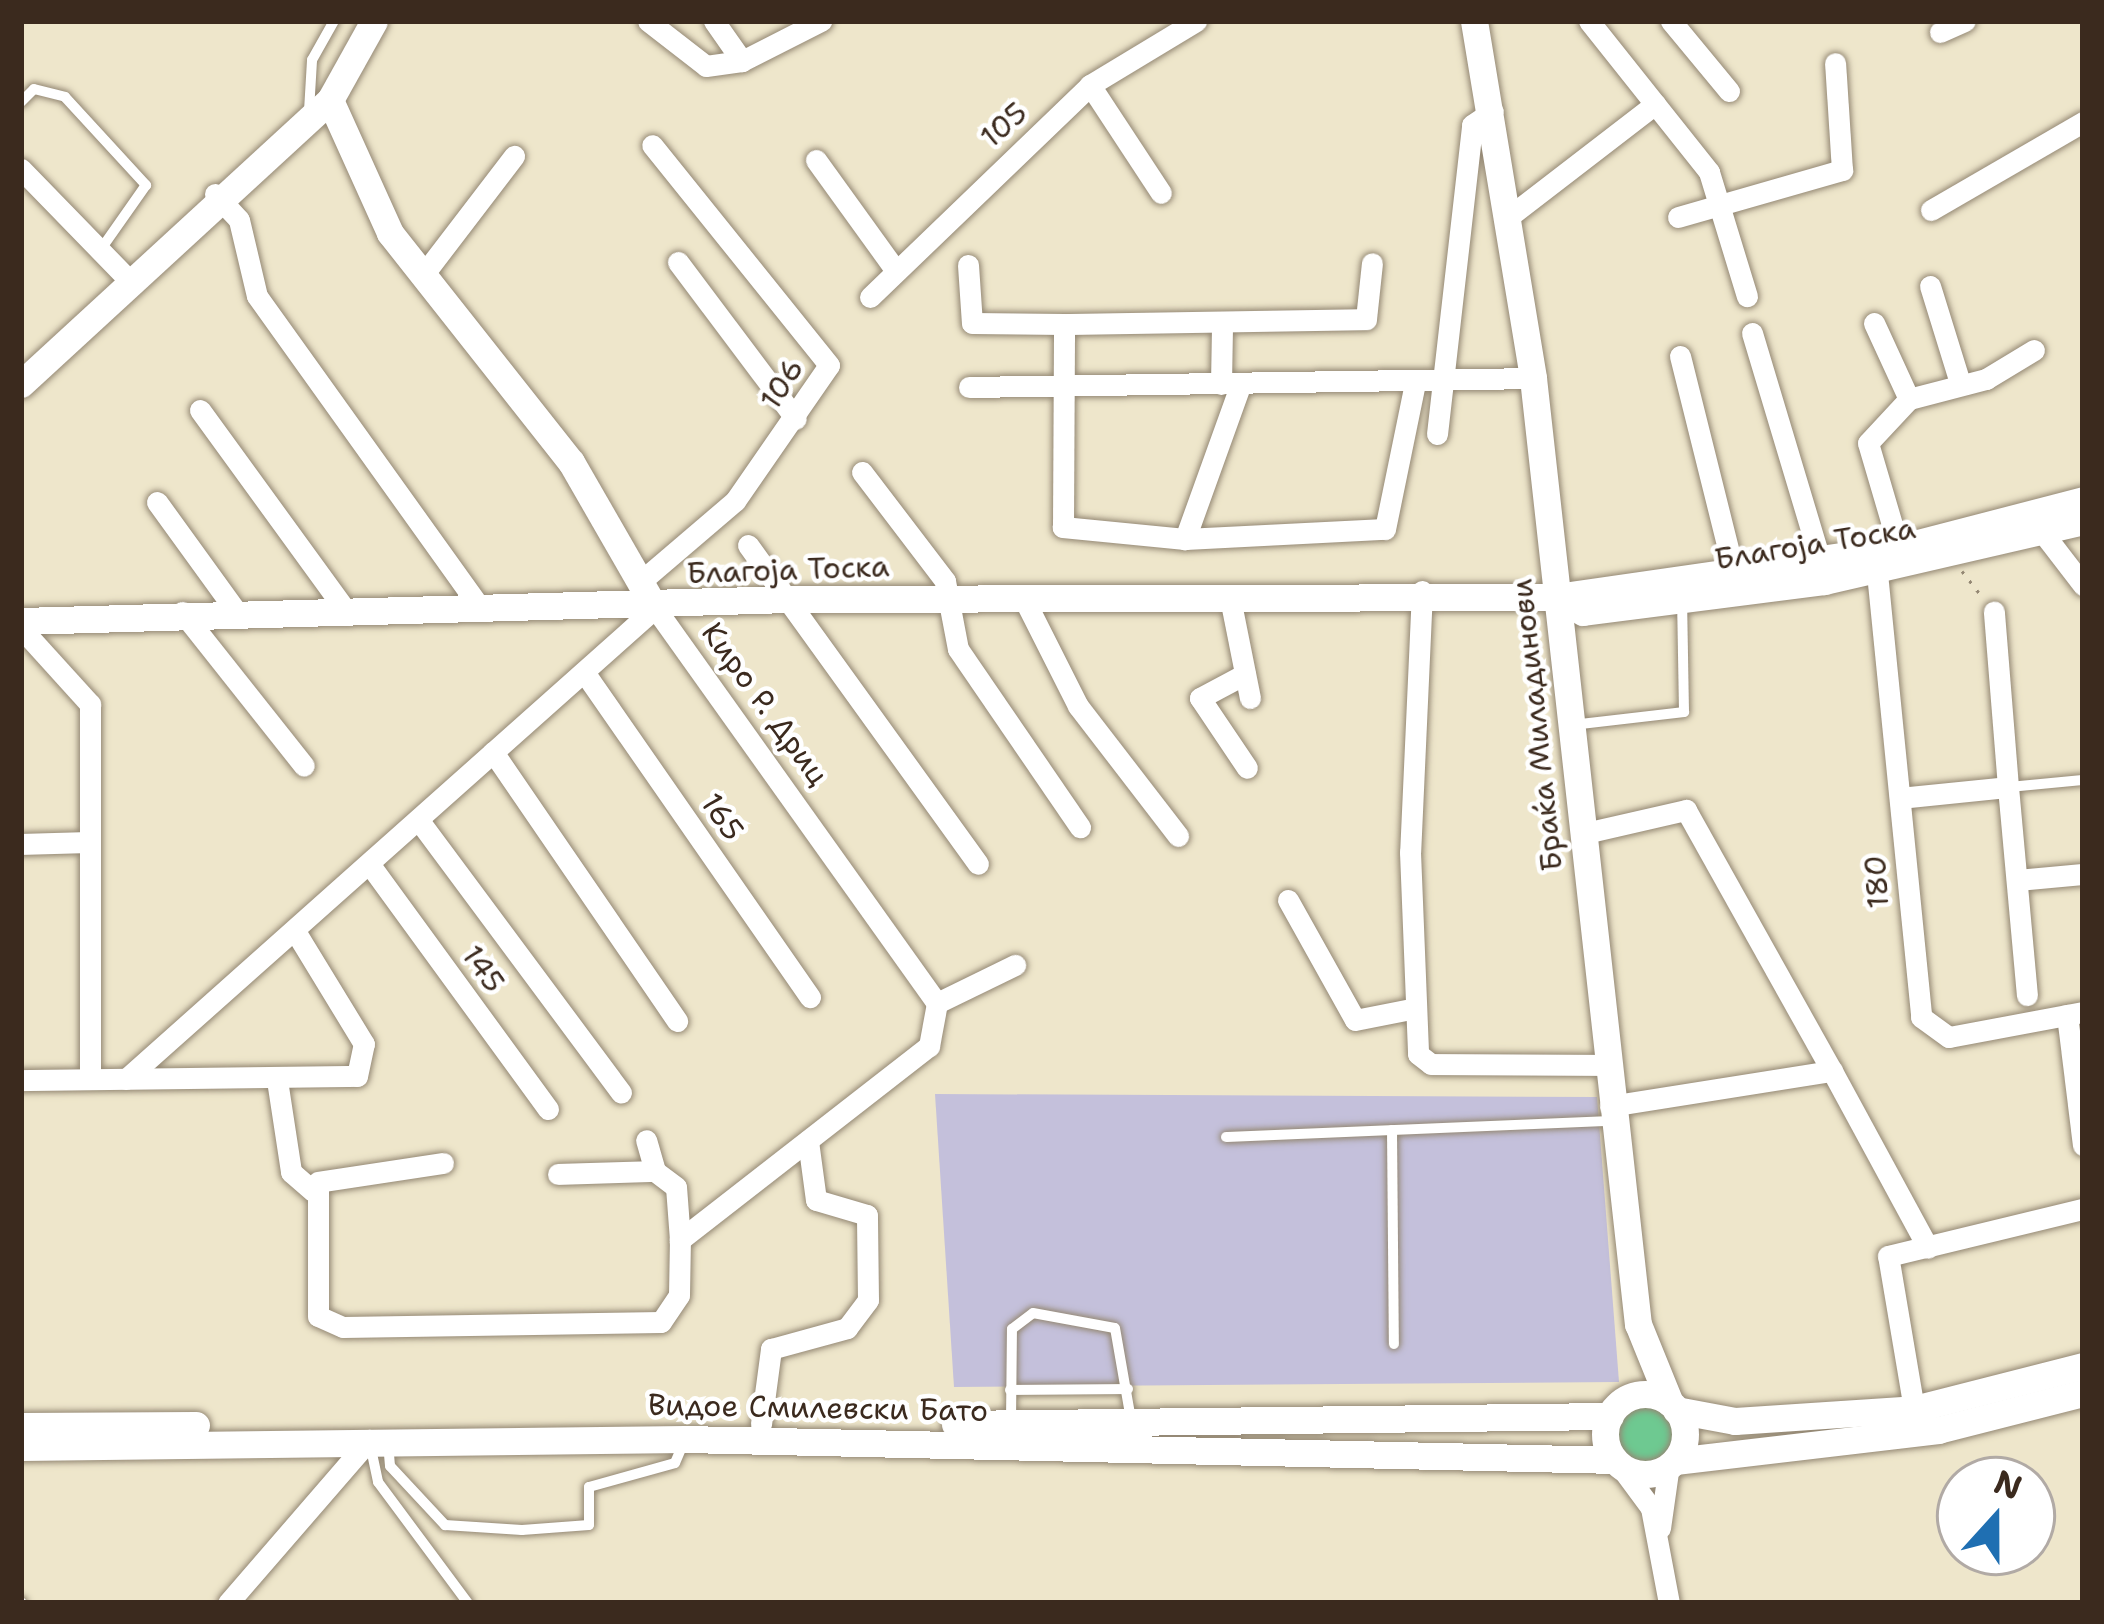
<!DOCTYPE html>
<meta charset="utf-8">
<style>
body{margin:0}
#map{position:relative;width:2104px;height:1624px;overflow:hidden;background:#eee6cb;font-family:"Shantell Sans",sans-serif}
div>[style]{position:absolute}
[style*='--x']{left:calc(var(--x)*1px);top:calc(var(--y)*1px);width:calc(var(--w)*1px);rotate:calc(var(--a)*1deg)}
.industrial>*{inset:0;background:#c4c0db}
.green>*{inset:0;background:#6ec991}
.round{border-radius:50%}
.path>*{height:3px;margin-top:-1.5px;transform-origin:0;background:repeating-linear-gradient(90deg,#948874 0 3px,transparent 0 12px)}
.roads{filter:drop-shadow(0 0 3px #948874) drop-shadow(0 0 3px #948874)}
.lane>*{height:10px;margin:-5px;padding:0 5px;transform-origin:5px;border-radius:5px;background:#fff}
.street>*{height:21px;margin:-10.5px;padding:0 10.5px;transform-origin:10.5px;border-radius:10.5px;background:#fff}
.secondary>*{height:27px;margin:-13.5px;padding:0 13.5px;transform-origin:13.5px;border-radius:13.5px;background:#fff}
.secondary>.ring{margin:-13.5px;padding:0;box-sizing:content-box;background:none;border:27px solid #fff;border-radius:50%}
span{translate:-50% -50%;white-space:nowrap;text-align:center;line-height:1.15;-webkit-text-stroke:9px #fff;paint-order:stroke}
.street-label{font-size:30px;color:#3b2a1e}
.frame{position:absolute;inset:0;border:24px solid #3b2a1e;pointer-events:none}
.north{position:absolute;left:1936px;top:1456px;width:120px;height:120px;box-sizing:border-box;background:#fff;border:3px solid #b1aaa5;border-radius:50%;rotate:21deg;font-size:33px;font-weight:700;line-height:48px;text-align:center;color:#3b2a1e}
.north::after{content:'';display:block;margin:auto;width:42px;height:54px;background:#1f6fb2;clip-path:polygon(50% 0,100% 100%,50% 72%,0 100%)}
</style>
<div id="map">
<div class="industrial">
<div style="clip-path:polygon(935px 1094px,1597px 1097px,1619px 1382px,954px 1387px)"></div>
</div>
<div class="green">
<div class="round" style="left:1617px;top:1405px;width:58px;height:58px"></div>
</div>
<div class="path">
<div style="--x:1962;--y:571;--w:33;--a:52"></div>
</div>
<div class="roads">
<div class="lane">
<div style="--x:21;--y:102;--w:18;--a:-45"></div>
<div style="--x:34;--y:89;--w:32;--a:14"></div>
<div style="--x:65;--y:97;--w:120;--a:47.4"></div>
<div style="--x:146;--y:185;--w:78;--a:125.1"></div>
<div style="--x:309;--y:111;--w:51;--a:-86.6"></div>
<div style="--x:312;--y:60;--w:45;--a:-60.6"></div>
<div style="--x:1572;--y:725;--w:113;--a:-6.6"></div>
<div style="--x:1684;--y:712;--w:112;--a:-91"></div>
<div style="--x:2009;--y:787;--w:74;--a:-5.4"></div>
<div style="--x:1392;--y:1130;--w:214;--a:89.5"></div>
<div style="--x:1226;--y:1137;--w:386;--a:-2.4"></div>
<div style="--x:1010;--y:1390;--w:118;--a:-0.5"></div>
<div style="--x:1011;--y:1421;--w:92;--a:-89.4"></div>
<div style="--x:1012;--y:1329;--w:26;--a:-37"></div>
<div style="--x:1033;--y:1313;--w:83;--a:10.4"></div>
<div style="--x:1115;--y:1328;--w:93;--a:80.1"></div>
<div style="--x:388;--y:1443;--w:23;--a:85"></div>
<div style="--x:390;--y:1466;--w:81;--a:47"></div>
<div style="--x:445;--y:1525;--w:77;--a:3.7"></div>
<div style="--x:522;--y:1530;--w:67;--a:-4.3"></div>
<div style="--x:589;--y:1525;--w:38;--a:-90"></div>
<div style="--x:589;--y:1487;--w:89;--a:-15.6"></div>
<div style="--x:675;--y:1463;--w:26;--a:-67"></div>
<div style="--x:370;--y:1444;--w:39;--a:78"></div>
<div style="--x:378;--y:1482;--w:151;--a:53.4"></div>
<div style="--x:21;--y:1602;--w:1;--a:45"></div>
</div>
<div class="street">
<div style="--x:648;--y:21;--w:73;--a:37.8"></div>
<div style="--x:706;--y:66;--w:36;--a:-8"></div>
<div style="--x:742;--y:61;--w:89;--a:-26.9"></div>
<div style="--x:714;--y:21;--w:49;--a:55"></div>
<div style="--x:1589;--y:21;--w:193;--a:51.5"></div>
<div style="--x:1709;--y:172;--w:130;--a:73"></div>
<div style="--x:1671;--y:21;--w:91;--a:50.4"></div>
<div style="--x:1940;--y:32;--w:27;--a:-24"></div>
<div style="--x:1090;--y:85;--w:129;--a:56.7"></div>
<div style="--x:816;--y:160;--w:137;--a:54.2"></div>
<div style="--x:21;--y:169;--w:152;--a:45.8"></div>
<div style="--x:215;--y:194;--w:35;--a:47"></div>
<div style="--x:239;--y:220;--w:78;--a:76.7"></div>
<div style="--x:257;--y:296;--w:385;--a:54.4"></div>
<div style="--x:1931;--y:210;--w:176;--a:-30.1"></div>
<div style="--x:1511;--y:215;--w:182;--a:-37.6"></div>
<div style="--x:1678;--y:217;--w:171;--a:-16"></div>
<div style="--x:1842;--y:170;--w:107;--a:-93.7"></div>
<div style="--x:678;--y:262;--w:196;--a:53.1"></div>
<div style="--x:968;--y:265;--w:58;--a:86.1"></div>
<div style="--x:972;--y:323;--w:92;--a:0.6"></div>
<div style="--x:423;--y:275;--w:150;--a:-52.6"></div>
<div style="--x:1930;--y:286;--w:102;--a:72.8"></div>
<div style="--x:870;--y:297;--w:306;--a:-43.9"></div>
<div style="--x:1090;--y:85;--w:124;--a:-31.1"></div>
<div style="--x:1874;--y:323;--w:84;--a:65.3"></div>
<div style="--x:1909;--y:399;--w:60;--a:133"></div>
<div style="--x:1868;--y:443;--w:109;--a:73.6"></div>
<div style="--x:1752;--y:333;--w:237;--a:73.3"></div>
<div style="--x:1680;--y:356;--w:223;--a:76"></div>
<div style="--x:1221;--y:384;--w:59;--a:-89"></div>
<div style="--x:1240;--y:386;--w:163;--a:109.8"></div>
<div style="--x:1185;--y:539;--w:200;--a:-2.9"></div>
<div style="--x:1385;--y:529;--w:149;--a:-78.4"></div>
<div style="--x:969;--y:387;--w:564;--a:-0.91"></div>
<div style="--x:1909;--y:399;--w:80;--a:-14.6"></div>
<div style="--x:1986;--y:379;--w:56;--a:-31.1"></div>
<div style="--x:200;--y:410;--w:250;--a:54"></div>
<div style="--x:1437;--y:434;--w:311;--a:-83.5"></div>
<div style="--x:1472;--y:125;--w:25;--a:-34"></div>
<div style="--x:862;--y:472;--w:137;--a:52.7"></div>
<div style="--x:945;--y:581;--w:69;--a:79.2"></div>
<div style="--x:958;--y:649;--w:216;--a:55.6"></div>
<div style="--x:157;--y:502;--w:135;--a:54.1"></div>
<div style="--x:2043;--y:533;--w:66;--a:52.4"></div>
<div style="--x:1185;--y:539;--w:123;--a:-174.4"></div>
<div style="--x:1063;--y:527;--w:203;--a:-89.7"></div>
<div style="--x:1064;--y:324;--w:302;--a:-0.9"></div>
<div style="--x:1366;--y:319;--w:56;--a:-83.9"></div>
<div style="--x:748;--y:545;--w:393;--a:54.2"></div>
<div style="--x:1877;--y:573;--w:446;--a:84.3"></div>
<div style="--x:1921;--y:1017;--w:34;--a:36"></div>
<div style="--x:1949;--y:1037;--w:136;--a:-10.6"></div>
<div style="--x:639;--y:583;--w:126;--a:-40.5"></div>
<div style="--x:735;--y:501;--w:165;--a:-55.3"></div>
<div style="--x:829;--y:365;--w:282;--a:-128.8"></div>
<div style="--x:1422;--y:591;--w:261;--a:92.6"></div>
<div style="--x:1410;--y:852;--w:202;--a:87.7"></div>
<div style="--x:1418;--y:1054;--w:16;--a:38"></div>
<div style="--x:1431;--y:1064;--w:177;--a:0.3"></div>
<div style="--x:1230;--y:598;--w:102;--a:78.7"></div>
<div style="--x:1024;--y:599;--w:120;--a:63.2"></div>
<div style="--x:1078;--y:706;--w:164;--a:52.4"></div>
<div style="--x:182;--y:612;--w:196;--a:51.6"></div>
<div style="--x:21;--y:628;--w:103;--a:47.8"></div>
<div style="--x:90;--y:704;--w:375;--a:90"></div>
<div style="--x:584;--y:672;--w:396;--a:55.2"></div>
<div style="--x:1245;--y:674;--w:51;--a:151.9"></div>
<div style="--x:1200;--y:698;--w:84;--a:56.1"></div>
<div style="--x:493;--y:752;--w:326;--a:55.6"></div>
<div style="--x:2008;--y:787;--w:209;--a:84.8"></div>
<div style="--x:1900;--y:798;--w:109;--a:-5.8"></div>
<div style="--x:2008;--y:787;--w:176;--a:-94.6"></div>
<div style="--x:420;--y:822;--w:337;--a:53.4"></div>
<div style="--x:1581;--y:834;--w:108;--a:-12.9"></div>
<div style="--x:1686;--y:810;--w:299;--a:60.8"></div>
<div style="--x:21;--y:844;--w:66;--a:-1.7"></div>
<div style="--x:370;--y:865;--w:302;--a:53.9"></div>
<div style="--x:2017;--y:880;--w:66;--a:-5.2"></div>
<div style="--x:1288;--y:900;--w:137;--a:60.8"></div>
<div style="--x:1355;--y:1020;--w:62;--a:-11.1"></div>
<div style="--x:937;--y:1003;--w:87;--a:-26"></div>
<div style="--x:2067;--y:1015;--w:131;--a:83"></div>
<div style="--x:126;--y:1079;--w:708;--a:-41.68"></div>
<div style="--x:655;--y:608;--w:485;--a:54.5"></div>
<div style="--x:937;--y:1003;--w:44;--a:100.5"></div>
<div style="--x:929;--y:1046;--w:316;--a:142.1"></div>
<div style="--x:21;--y:1080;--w:336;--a:-0.7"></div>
<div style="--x:357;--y:1076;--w:33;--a:-78"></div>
<div style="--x:364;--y:1044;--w:127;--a:-121.4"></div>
<div style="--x:277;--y:1080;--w:93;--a:81.3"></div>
<div style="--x:291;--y:1172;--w:29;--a:41"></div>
<div style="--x:1610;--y:1106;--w:225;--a:-9"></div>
<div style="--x:1832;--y:1071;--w:201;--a:61.5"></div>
<div style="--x:443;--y:1163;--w:126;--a:171.4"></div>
<div style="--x:318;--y:1182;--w:134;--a:90"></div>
<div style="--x:318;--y:1316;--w:27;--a:24"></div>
<div style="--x:343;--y:1327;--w:318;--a:-0.9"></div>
<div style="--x:661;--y:1322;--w:32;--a:-56"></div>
<div style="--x:679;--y:1295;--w:55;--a:-89"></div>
<div style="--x:680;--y:1240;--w:53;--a:-94.3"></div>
<div style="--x:676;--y:1187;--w:26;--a:-143"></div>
<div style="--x:655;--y:1171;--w:32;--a:-106"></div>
<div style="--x:558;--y:1174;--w:97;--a:-1.8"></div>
<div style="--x:1914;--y:1409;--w:155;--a:-99.6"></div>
<div style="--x:1888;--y:1256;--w:201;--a:-13.6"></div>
<div style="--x:761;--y:1424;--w:76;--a:-82.4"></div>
<div style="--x:771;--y:1349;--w:79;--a:-15.4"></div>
<div style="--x:847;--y:1328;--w:35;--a:-53"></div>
<div style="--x:868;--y:1300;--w:85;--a:-90.7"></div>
<div style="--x:867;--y:1215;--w:53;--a:-163.6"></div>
<div style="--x:816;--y:1200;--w:60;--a:-97.7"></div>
<div style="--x:1620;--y:1466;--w:52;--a:53.6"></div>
<div style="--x:1651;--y:1508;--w:97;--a:79.3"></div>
<div style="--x:1660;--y:1528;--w:64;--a:-81.9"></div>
<div style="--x:228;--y:1603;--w:216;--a:-49.1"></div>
</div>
<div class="secondary">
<div style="--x:1474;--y:21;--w:362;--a:80.6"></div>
<div style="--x:1533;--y:378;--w:952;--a:83.67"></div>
<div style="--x:1638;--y:1324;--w:85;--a:67.9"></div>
<div style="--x:330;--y:100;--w:146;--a:65.7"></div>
<div style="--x:390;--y:233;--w:292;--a:51.7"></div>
<div style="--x:571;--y:462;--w:168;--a:60.1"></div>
<div style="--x:21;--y:384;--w:420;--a:-42.6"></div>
<div style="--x:330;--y:100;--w:90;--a:-60.9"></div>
<div style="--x:1557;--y:597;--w:30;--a:30"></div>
<div style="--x:1583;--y:612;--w:243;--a:-7.3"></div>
<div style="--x:1824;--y:581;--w:266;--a:-13"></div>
<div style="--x:21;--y:621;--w:768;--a:-1.64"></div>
<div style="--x:789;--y:599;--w:768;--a:-0.15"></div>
<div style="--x:1557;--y:597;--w:345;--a:-8.2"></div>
<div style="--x:1899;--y:548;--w:190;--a:-14.6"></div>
<div class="ring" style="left:1605px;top:1394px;width:53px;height:53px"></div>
<div style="--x:1676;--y:1410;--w:60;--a:10.6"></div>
<div style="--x:1735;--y:1421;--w:179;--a:-3.8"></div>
<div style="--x:1914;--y:1409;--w:174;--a:-14.3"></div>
<div style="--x:955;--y:1424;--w:655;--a:-0.7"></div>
<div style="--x:21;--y:1426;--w:175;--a:-0.3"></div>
<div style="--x:21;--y:1447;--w:664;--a:-0.69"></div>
<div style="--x:685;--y:1439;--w:929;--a:1.29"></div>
<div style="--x:1675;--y:1461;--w:265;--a:-6.7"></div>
<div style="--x:1938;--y:1430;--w:150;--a:-14.3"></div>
</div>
</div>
<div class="street-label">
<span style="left:1004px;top:125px;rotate:-42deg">105</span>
<span style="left:782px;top:384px;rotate:-58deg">106</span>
<span style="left:1815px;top:544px;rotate:-9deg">Благоја Тоска</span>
<span style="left:788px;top:570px;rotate:-2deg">Благоја Тоска</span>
<span style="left:765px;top:704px;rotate:54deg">Киро Р. Дриц</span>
<span style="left:1537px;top:725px;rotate:-96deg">Браќа Миладинови</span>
<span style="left:722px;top:817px;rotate:55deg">165</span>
<span style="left:1877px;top:882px;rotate:-94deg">180</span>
<span style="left:483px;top:969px;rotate:54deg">145</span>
<span style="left:818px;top:1408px;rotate:1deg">Видое Смилевски Бато</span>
</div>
<div class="frame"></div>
<div class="north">N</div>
</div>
